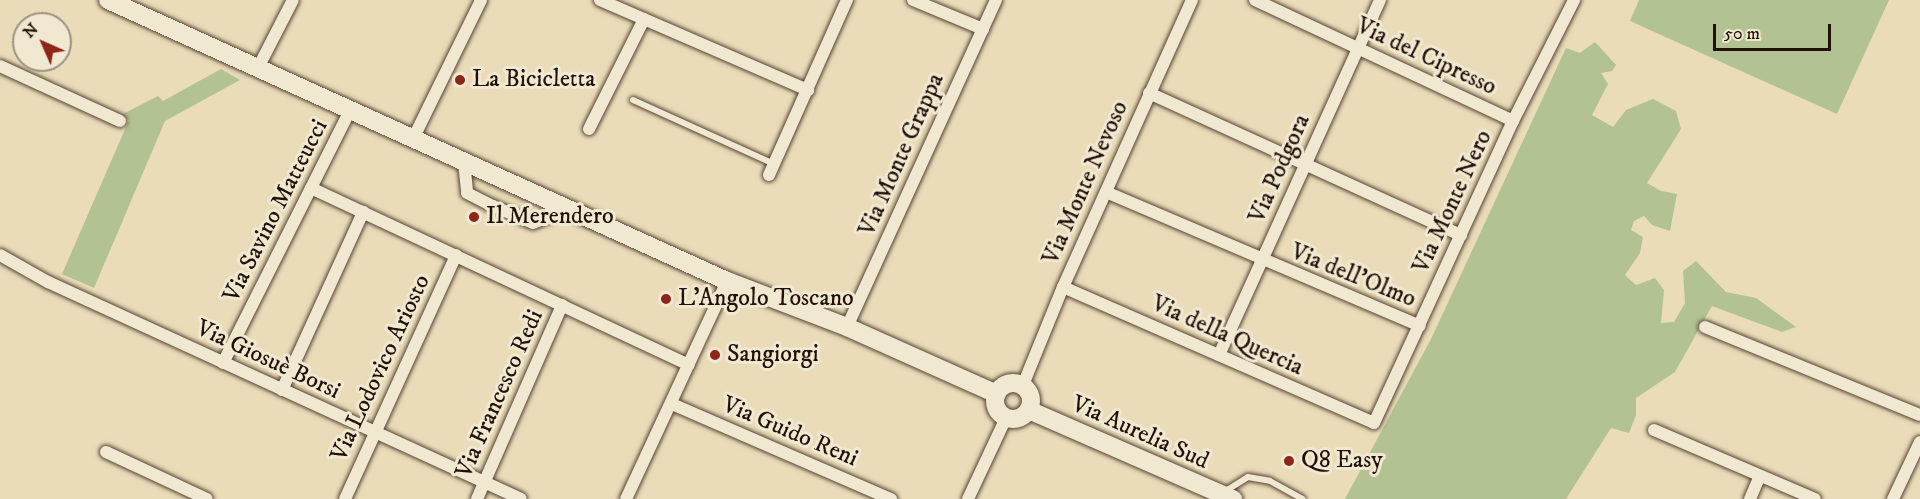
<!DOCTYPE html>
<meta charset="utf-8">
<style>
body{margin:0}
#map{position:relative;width:1920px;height:499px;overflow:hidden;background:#eadcb9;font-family:"IM FELL DW Pica",serif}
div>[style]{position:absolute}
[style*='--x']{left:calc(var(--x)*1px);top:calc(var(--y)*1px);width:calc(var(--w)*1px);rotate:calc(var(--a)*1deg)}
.green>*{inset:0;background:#b2c292}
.roads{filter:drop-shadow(0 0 2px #544433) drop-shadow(0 0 2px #544433)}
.lane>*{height:6px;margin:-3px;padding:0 3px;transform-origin:3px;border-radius:3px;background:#f1e8d2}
.street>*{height:12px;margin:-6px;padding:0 6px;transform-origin:6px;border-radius:6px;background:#f1e8d2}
.secondary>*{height:18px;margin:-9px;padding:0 9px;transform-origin:9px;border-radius:9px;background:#f1e8d2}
.secondary>.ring{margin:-9px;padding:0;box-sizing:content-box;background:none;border:18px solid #f1e8d2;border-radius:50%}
.dots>*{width:16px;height:16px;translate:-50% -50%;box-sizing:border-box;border:3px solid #f1e8d2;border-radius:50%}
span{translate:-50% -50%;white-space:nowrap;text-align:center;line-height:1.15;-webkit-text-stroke:6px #f1e8d2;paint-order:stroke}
.street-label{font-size:24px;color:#221106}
.poi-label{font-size:24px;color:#221106}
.left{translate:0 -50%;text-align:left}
.north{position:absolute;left:12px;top:12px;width:60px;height:60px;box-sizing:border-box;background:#f1e8d2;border:2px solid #9e9280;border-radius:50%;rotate:315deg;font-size:16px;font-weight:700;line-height:24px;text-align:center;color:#221106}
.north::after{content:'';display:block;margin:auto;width:21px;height:27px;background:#8f2418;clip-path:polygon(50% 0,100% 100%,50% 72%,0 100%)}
.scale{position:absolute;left:1713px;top:24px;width:118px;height:27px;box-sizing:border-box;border:3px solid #221106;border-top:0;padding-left:8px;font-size:18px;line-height:21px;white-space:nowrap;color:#221106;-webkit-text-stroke:4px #f1e8d2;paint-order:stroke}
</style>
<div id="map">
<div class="green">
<div style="clip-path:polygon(1639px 0,1889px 0,1837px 114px,1630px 21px)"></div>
<div style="clip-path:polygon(1595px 42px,1616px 65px,1612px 71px,1601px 73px,1608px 84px,1592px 115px,1613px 127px,1626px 110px,1653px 99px,1676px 111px,1681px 129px,1647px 183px,1661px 191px,1677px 194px,1670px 231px,1652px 225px,1644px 216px,1634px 221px,1631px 230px,1643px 237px,1640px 253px,1625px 275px,1636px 285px,1655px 278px,1664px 290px,1661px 323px,1674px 322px,1685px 303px,1683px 271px,1696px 261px,1726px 292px,1756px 298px,1796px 327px,1782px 332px,1712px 306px,1675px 372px,1636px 398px,1636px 415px,1629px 433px,1611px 428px,1566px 499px,1345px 499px,1432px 337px,1566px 48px,1580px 53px)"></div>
<div style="clip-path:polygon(221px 69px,240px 80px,165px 121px,94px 288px,62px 274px,129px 120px,121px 115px,158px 96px,163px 101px)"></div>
</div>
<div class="roads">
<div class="lane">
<div style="--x:633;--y:100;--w:155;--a:24.4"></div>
<div style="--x:1224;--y:492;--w:28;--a:-32"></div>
<div style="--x:1248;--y:477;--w:22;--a:10"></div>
<div style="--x:1270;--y:481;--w:37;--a:29"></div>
</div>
<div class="street">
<div style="--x:600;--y:0;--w:227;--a:23.4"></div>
<div style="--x:913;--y:0;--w:76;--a:22.5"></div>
<div style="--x:1255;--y:0;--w:285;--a:25.1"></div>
<div style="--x:0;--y:66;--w:132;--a:24.6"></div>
<div style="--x:258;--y:68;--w:76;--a:-62.8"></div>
<div style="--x:1149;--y:93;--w:343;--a:24.5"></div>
<div style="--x:589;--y:129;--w:123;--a:-63.4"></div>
<div style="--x:413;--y:139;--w:155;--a:-63.9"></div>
<div style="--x:464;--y:162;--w:31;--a:84"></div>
<div style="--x:467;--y:193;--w:29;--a:27"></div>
<div style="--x:493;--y:206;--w:43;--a:23"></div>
<div style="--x:533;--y:223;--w:37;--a:-22"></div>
<div style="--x:769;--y:175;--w:192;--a:-66"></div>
<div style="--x:311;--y:188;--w:417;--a:25.1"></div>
<div style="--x:1106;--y:192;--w:341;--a:23.1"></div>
<div style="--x:0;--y:255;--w:55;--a:29.4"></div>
<div style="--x:48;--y:282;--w:520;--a:24.64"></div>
<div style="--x:1063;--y:287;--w:339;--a:23.6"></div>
<div style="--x:1374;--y:423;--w:332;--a:-65.3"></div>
<div style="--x:1513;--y:121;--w:136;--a:-63.2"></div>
<div style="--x:847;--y:327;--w:359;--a:-65.5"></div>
<div style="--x:1705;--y:327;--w:232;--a:22.3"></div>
<div style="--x:1219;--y:355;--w:390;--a:-65.6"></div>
<div style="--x:223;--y:363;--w:283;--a:-63.3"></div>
<div style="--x:1023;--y:385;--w:106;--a:-67.8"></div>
<div style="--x:1063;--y:287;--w:315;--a:-65.8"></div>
<div style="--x:282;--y:390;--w:196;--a:-65.5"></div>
<div style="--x:672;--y:404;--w:239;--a:23.5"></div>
<div style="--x:1654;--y:430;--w:175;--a:23.2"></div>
<div style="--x:106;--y:452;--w:111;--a:25"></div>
<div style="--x:345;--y:499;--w:268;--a:-65.5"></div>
<div style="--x:477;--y:499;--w:212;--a:-66.3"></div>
<div style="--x:626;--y:499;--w:240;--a:-65.1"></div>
<div style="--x:968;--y:499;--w:89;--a:-64.9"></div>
<div style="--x:1750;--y:499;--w:25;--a:-67"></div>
<div style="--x:1893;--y:499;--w:63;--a:-64.7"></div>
</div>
<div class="secondary">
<div style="--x:108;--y:0;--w:680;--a:24.42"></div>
<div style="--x:727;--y:281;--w:129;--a:21"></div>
<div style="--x:847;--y:327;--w:164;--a:24.1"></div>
<div class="ring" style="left:995px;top:383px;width:18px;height:18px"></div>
<div style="--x:1029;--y:410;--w:223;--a:23.6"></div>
</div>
</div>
<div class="dots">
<div style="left:460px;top:80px;background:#8f2418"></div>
<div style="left:474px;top:217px;background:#8f2418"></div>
<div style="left:666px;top:299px;background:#8f2418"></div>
<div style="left:715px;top:355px;background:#8f2418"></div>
<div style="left:1289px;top:461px;background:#8f2418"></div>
</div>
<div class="street-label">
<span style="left:1426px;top:57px;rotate:25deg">Via del Cipresso</span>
<span style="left:902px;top:155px;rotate:-66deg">Via Monte Grappa</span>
<span style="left:1280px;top:169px;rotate:-66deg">Via Podgora</span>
<span style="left:1086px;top:183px;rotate:-66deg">Via Monte Nevoso</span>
<span style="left:1453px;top:202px;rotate:-65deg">Via Monte Nero</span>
<span style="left:276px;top:211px;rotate:-63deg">Via Savino Matteucci</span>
<span style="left:1353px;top:276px;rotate:22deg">Via dell'Olmo</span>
<span style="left:1227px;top:336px;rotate:24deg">Via della Quercia</span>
<span style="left:268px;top:360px;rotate:25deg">Via Giosuè Borsi</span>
<span style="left:381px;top:368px;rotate:-65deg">Via Lodovico Ariosto</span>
<span style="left:500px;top:394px;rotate:-66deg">Via Francesco Redi</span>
<span style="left:790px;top:432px;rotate:23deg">Via Guido Reni</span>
<span style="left:1140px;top:433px;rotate:24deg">Via Aurelia Sud</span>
</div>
<div class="poi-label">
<span class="left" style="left:472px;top:80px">La Bicicletta</span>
<span class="left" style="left:486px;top:217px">Il Merendero</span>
<span class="left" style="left:678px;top:299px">L'Angolo Toscano</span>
<span class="left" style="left:727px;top:355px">Sangiorgi</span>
<span class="left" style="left:1301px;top:461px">Q8 Easy</span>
</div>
<div class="north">N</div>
<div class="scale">50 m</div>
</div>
